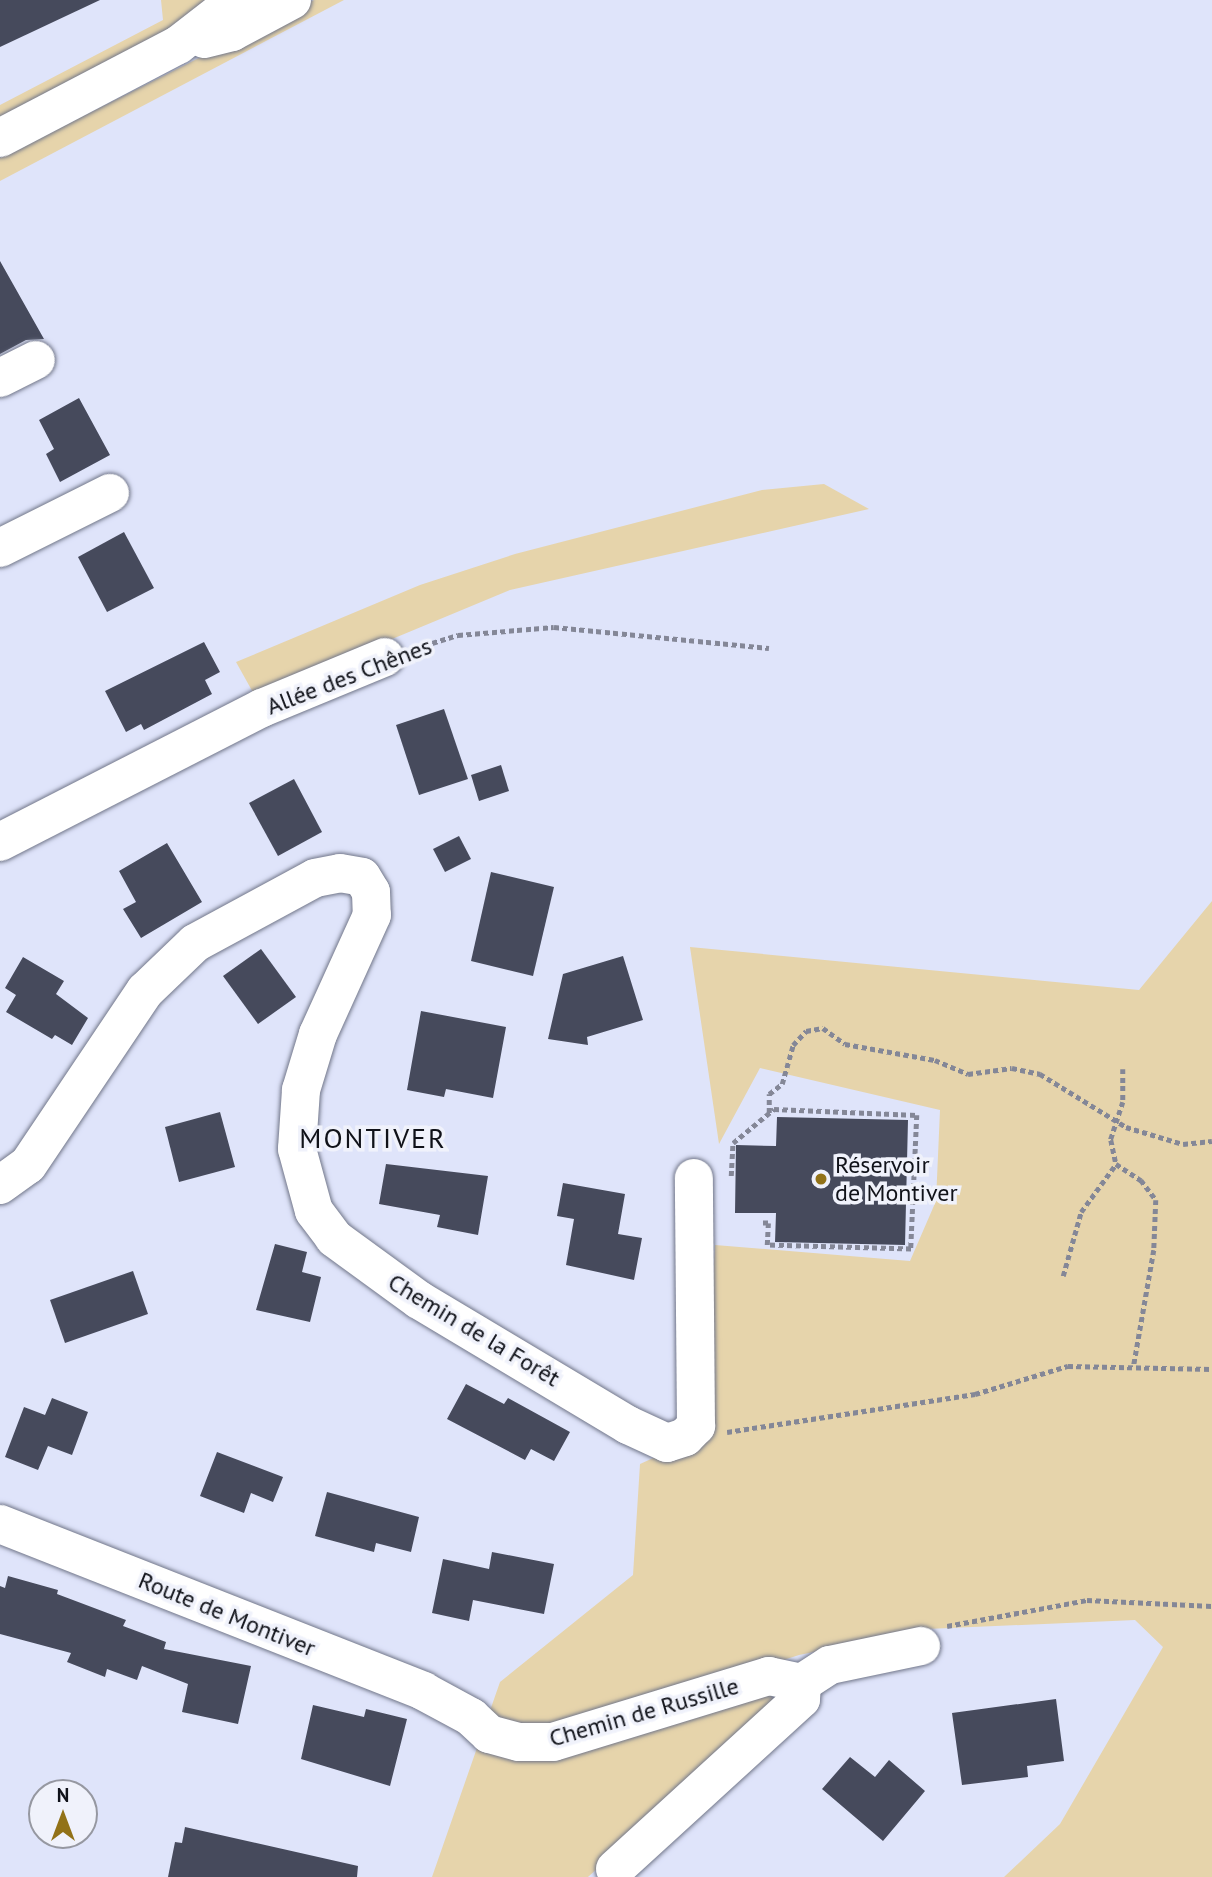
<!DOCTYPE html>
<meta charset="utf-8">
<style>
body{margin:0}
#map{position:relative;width:1212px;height:1877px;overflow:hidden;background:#dfe4fa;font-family:"PT Sans",sans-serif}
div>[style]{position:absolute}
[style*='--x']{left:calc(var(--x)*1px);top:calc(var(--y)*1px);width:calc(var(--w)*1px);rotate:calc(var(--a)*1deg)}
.green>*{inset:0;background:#e6d4ab}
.building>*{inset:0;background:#464a5c}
.path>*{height:4.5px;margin-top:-2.25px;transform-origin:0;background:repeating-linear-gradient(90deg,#848797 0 5px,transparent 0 8.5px)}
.roads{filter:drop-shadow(0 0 2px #717689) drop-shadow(0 0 2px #717689)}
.minor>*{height:38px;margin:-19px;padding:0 19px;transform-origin:19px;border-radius:19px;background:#fff}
.major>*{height:38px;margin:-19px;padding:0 19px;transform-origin:19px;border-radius:19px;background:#fff}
.dots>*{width:19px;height:19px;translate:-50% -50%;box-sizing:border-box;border:4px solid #f0f2fb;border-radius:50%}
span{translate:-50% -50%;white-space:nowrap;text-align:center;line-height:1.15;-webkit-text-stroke:7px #f0f2fb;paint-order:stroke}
.street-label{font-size:24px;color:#101219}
.poi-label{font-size:24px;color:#101219}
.left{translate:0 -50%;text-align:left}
.quarter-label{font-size:28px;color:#101219;letter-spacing:2px}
.north{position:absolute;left:28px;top:1779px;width:70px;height:70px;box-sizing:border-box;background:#f0f2fb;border:2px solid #9698a1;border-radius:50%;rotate:0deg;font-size:19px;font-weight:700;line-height:28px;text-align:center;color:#101219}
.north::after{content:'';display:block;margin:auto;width:24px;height:32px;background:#927218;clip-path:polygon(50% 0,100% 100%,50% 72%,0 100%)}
</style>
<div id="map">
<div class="green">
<div style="clip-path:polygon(161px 0,217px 0,214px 6px,0 118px,0 105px,163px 20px)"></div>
<div style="clip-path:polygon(314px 0,344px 0,0 181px,0 158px)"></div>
<div style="clip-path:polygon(824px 484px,869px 509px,510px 590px,255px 696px,236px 662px,420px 585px,515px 554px,762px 490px)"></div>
<div style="clip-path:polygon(1212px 901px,1212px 1877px,1004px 1877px,1060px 1824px,1163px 1647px,1135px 1620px,927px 1629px,799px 1655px,734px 1676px,763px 1689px,773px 1698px,775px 1707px,588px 1877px,432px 1877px,500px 1682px,633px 1575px,640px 1464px,704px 1435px,715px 1245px,910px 1261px,936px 1201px,940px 1110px,760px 1068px,719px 1144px,690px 947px,1139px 990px)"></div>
</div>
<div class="building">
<div style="clip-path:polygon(0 0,100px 0,0 47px)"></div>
<div style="clip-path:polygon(0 261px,44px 339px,26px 340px,0 354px)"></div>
<div style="clip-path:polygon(79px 398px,110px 455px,60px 482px,46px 454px,54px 449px,39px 420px)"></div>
<div style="clip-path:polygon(124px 532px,154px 588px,107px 612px,78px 557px)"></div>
<div style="clip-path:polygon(204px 642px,220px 672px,205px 680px,212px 694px,144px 730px,141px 724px,126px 732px,105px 691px)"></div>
<div style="clip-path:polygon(444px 709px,468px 779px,419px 795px,396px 725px)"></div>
<div style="clip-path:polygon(501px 765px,509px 791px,479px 801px,471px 775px)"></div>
<div style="clip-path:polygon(294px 779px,322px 832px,278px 856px,249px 803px)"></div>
<div style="clip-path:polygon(459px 836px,471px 859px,445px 872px,433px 849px)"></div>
<div style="clip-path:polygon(167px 843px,202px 902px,141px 938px,123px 909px,136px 902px,119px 871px)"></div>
<div style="clip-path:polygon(491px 872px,554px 887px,533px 976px,471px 961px)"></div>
<div style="clip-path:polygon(261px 949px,296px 997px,258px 1024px,223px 976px)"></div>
<div style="clip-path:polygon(623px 956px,643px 1020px,587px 1037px,588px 1045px,548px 1039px,563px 974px)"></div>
<div style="clip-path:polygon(23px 957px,64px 981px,56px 994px,88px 1018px,72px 1045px,55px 1035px,52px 1039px,6px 1012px,16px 995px,5px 988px)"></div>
<div style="clip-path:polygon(421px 1011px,506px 1027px,493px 1098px,446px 1089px,444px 1097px,407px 1090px)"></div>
<div style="clip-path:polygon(220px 1112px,235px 1167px,179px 1182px,165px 1127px)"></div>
<div style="clip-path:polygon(777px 1117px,908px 1120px,905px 1245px,775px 1242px,776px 1213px,735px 1213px,736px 1145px,776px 1146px)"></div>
<div style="clip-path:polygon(386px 1164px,488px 1176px,478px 1235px,437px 1227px,440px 1215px,379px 1204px)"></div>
<div style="clip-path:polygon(563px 1183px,625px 1194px,618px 1234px,642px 1238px,634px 1280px,566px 1265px,574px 1219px,557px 1216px)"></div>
<div style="clip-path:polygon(275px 1244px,307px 1252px,302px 1272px,321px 1277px,310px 1322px,256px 1310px)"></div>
<div style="clip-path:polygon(133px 1271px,148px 1314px,65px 1343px,50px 1300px)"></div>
<div style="clip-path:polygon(466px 1384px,504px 1404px,508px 1398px,570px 1432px,554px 1461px,531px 1449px,525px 1460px,447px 1419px)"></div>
<div style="clip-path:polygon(52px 1398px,88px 1412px,72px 1455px,48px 1446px,38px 1470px,5px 1457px,24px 1407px,45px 1415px)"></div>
<div style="clip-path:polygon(217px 1452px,283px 1477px,273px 1502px,251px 1493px,244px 1513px,200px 1496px)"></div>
<div style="clip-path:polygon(327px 1492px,419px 1517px,411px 1552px,376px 1543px,374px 1552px,315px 1536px)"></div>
<div style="clip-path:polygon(492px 1552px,554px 1564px,544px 1614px,473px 1600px,469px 1621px,432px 1613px,443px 1559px,489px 1569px)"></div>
<div style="clip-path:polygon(8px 1576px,58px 1590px,57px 1594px,126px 1620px,123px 1626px,166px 1642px,164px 1649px,251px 1666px,238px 1724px,182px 1712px,188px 1684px,142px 1666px,137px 1680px,107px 1669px,105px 1677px,67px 1662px,71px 1653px,0 1634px,0 1586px,5px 1588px)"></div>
<div style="clip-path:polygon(1056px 1699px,1064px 1761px,1027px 1766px,1028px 1777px,962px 1785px,952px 1713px)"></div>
<div style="clip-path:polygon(313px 1705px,364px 1717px,366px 1709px,407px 1719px,390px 1786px,301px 1759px)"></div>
<div style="clip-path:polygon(850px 1757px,875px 1777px,889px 1760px,925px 1791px,883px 1841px,822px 1789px)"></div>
<div style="clip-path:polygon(185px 1827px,358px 1866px,357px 1877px,168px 1877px,175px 1842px,182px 1843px)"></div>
</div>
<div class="path">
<div style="--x:416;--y:648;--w:44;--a:-17.2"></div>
<div style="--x:458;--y:635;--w:96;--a:-4.8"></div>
<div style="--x:554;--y:627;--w:216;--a:5.6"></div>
<div style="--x:1123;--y:1069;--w:33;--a:90"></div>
<div style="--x:1123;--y:1102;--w:40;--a:108"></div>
<div style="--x:1111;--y:1140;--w:25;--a:78"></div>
<div style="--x:1116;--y:1164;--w:30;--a:33"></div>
<div style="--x:1141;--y:1180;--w:25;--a:53"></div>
<div style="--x:1156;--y:1200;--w:50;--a:92.3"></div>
<div style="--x:1154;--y:1250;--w:117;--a:99.9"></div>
<div style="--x:769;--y:1113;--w:19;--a:-90"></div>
<div style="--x:769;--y:1094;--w:16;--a:-38"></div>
<div style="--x:782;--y:1084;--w:41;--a:-74.2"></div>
<div style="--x:793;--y:1045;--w:19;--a:-47"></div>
<div style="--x:806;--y:1031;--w:17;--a:-10"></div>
<div style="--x:823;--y:1028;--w:27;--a:36"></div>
<div style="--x:845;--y:1044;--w:91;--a:10.1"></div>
<div style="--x:935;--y:1060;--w:36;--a:23"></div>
<div style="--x:968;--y:1074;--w:44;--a:-7.8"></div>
<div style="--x:1012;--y:1068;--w:29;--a:12"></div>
<div style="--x:1040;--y:1074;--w:101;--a:31.6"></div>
<div style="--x:1126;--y:1127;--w:59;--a:16.6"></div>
<div style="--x:1183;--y:1144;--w:29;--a:-6"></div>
<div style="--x:731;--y:1176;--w:33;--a:-87"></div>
<div style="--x:733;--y:1143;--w:53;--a:-39.7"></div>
<div style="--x:774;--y:1109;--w:143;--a:2.4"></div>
<div style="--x:917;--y:1115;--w:134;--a:92.6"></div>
<div style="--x:911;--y:1249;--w:144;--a:-178.4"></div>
<div style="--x:767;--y:1245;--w:22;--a:-87"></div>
<div style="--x:768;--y:1223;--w:6;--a:180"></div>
<div style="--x:1063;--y:1276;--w:66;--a:-74.3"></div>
<div style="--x:1081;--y:1212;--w:59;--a:-53.9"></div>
<div style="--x:727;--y:1432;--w:251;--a:-8.7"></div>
<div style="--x:975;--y:1394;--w:97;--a:-16.8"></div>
<div style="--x:1068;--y:1366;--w:144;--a:1.2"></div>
<div style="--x:947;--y:1626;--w:142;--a:-10.5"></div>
<div style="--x:1087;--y:1600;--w:125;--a:2.7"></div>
</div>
<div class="roads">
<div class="minor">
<div style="--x:0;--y:378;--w:40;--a:-26.6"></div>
<div style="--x:0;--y:548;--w:123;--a:-26.6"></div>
<div style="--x:0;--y:842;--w:294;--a:-27.1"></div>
<div style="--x:262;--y:708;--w:133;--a:-22.5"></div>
<div style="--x:0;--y:1185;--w:34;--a:-36"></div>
<div style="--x:28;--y:1165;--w:210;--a:-56.1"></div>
<div style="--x:145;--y:991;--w:69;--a:-43.8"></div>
<div style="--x:195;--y:943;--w:136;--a:-28.4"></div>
<div style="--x:315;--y:878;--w:25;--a:-11"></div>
<div style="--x:340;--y:873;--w:22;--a:10"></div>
<div style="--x:362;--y:877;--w:17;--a:59"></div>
<div style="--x:371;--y:892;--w:23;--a:88"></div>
<div style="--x:372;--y:915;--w:131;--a:114.4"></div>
<div style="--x:318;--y:1034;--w:59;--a:106.9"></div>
<div style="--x:301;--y:1090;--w:59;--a:93.9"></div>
<div style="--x:297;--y:1149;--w:64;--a:74.7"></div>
<div style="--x:314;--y:1211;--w:34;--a:53"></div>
<div style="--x:334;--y:1238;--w:105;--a:36.1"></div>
<div style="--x:419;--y:1300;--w:244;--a:30.9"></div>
<div style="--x:628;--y:1425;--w:43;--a:24.8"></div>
<div style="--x:667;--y:1443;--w:19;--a:-18"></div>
<div style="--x:685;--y:1437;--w:16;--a:-45"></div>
<div style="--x:696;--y:1426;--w:248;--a:-90.5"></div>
<div style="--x:0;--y:1524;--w:455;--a:21.5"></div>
<div style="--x:423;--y:1691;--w:55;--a:28.4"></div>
<div style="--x:471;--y:1717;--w:25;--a:43"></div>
<div style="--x:489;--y:1734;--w:31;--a:15"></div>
<div style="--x:519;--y:1742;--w:34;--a:0"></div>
<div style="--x:553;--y:1742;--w:226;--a:-17"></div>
<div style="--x:769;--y:1676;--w:34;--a:12"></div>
<div style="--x:802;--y:1683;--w:33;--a:-33"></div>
<div style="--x:830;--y:1665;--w:93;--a:-11.8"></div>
<div style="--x:615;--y:1869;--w:252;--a:-42.4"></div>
<div style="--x:801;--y:1699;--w:16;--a:-86"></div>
</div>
<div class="major">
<div style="--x:204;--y:39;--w:29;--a:-14"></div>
<div style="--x:232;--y:32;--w:68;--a:-28.1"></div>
<div style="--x:0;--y:138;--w:201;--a:-27.6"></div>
<div style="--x:178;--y:45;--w:73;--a:-37.8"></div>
</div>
</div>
<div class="dots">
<div style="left:821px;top:1179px;background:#927218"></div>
</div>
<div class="street-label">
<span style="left:349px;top:676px;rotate:-21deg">Allée des Chênes</span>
<span style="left:474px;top:1330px;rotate:31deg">Chemin de la Forêt</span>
<span style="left:227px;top:1614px;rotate:22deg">Route de Montiver</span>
<span style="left:644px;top:1712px;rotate:-16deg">Chemin de Russille</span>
</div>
<div class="poi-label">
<span class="left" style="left:835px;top:1179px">Réservoir<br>de Montiver</span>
</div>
<div class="quarter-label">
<span style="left:373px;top:1138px">MONTIVER</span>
</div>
<div class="north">N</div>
</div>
